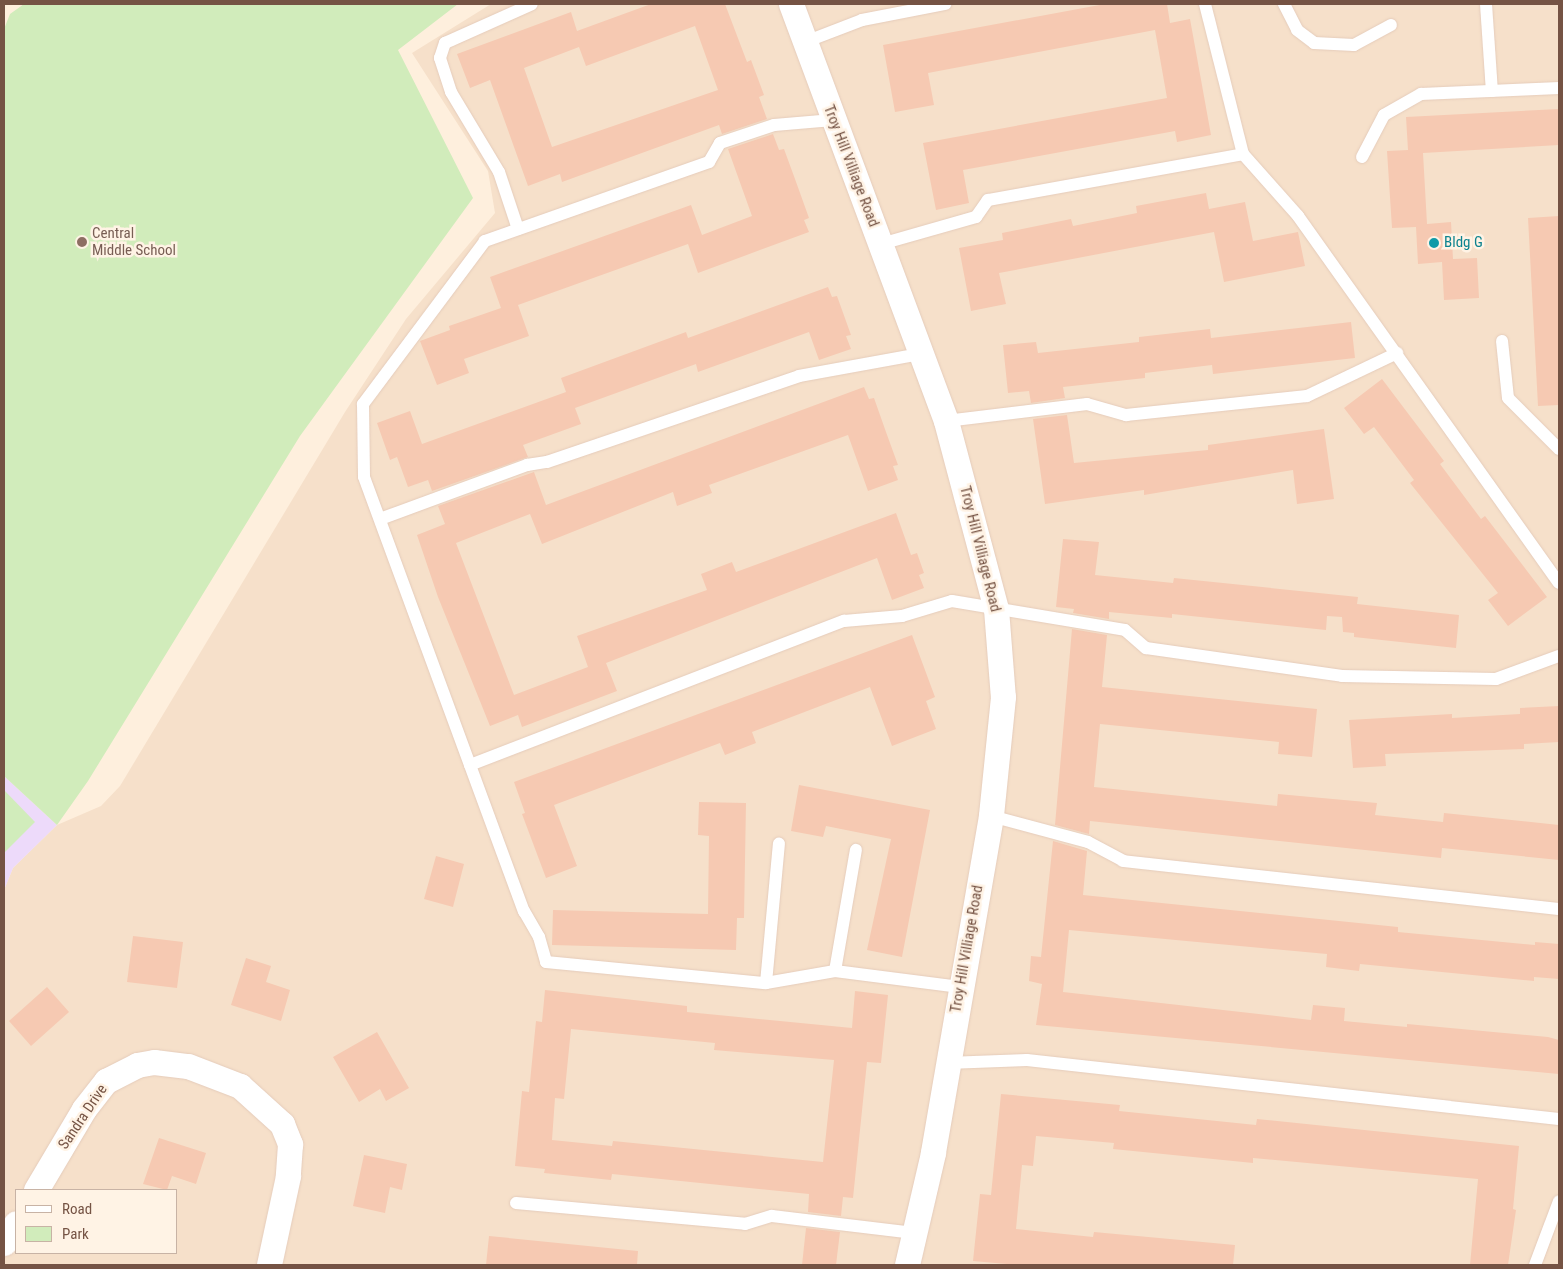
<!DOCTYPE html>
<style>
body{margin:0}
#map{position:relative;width:1563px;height:1269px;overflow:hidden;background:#feefdd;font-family:"Roboto Condensed",sans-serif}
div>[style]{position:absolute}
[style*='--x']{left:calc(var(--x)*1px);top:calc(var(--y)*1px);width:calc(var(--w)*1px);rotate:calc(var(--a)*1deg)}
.residential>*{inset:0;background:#f6e0ca}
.education>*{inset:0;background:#eddafa}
.green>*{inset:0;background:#d1ecbb}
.building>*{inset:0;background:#f6c9b2}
.roads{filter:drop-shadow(0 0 1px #e5ccbb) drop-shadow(0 0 1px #e5ccbb)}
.lane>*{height:12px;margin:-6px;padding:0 6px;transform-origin:6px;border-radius:6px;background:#fff}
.street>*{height:25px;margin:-12.5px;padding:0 12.5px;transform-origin:12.5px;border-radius:12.5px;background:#fff}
.dots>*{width:14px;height:14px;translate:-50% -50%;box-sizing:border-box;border:2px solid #fff3e5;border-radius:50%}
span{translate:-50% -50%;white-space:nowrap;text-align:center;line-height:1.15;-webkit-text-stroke:5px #fff3e5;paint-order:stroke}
.street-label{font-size:15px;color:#755344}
.education-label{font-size:15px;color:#785e54}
.left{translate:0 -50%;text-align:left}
.culture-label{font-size:15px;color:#0d838f}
.frame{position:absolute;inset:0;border:5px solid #755344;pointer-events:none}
.legend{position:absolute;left:15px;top:1189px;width:162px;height:65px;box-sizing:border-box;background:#fff3e5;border:1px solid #c8b3a5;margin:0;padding:6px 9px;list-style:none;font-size:15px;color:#755344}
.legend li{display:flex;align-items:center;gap:10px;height:25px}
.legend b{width:25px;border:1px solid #c8b3a5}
</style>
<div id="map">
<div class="residential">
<div style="clip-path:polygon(evenodd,491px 4px,1559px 4px,1559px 1265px,4px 1265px,4px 890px,13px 868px,57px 825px,101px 806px,120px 786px,345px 412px,406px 319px,495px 213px,488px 171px,412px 53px,491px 4px,16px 1190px,176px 1190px,176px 1253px,16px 1253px,16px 1190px)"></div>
</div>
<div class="education">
<div style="clip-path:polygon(4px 776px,57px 825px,13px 868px,4px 890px)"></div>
</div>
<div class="green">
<div style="clip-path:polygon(24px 4px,458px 4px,398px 50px,473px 198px,300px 436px,88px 781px,57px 825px,4px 776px,4px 29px,10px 14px)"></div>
<div style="clip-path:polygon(4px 790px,35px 822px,4px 853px)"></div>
</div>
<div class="building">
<div style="clip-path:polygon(evenodd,651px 4px,725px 4px,747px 62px,751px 60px,764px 95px,759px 97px,767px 119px,722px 134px,719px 125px,562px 182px,560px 174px,528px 186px,490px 80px,470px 88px,457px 54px,571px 12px,577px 31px,651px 4px,695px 26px,718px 90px,552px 147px,524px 68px,579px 47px,586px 66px,695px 26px)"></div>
<div style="clip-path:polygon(1105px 4px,1167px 4px,1170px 23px,1190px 19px,1211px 135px,1177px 142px,1175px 131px,963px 170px,969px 203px,936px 210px,923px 143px,1167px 98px,1155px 30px,928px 73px,934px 105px,895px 112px,883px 45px)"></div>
<div style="clip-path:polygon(1559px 109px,1559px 145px,1423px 153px,1427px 224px,1451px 222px,1453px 259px,1477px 258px,1479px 298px,1444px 300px,1442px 262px,1418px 264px,1416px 227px,1392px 228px,1387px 151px,1408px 150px,1406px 117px)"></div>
<div style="clip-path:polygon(773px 134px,779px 150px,784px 149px,795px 179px,809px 218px,804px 220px,809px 232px,698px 273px,688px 244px,518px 305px,529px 336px,464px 359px,469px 373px,437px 385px,420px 341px,450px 330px,449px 326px,501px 308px,490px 277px,691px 205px,702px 235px,752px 216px,728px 149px)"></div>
<div style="clip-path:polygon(1206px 193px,1209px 209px,1245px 202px,1253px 241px,1298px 232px,1305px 266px,1224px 282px,1214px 232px,999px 273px,1006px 304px,971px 311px,959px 248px,1003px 240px,1002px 233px,1071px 219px,1073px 226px,1137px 213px,1136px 206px)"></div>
<div style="clip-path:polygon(1559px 216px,1559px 405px,1538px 406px,1528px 218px)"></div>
<div style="clip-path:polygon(828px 287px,832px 297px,837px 296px,851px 335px,846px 336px,851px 349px,819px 360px,809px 332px,698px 372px,696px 364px,575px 408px,581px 424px,523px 445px,528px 457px,432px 491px,428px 480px,408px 487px,397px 457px,390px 460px,377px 423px,410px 411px,422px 444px,566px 392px,561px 378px,686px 332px,688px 338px)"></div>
<div style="clip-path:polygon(1351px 322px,1355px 358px,1213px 374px,1212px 365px,1145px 373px,1145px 378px,1063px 387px,1065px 398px,1031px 403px,1029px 391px,1008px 393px,1003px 345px,1036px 342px,1038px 353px,1139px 342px,1139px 337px,1210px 329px,1211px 338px)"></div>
<div style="clip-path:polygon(1382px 379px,1444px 461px,1440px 464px,1481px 519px,1485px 516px,1547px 597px,1508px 626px,1488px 600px,1498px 593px,1410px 483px,1414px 480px,1374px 427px,1364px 434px,1344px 408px)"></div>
<div style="clip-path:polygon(864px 387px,869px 399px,874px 398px,886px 432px,898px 465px,893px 466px,898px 480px,868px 491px,848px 435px,709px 485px,712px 493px,677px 506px,673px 492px,542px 544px,530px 514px,456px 543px,514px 695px,588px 667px,577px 636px,707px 590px,701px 574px,732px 562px,736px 572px,896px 513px,911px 555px,917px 553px,924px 573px,919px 575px,924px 588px,892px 600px,877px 558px,606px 663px,617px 691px,522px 727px,518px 715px,490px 726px,438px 597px,417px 535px,445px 524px,438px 506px,534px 472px,546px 505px)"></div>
<div style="clip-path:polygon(1067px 415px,1074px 463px,1208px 450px,1208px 445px,1324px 429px,1334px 499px,1297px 504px,1293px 470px,1144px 495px,1144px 490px,1045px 504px,1033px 419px)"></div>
<div style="clip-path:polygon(1063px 539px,1099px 542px,1095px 575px,1173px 583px,1174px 578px,1358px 597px,1357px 604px,1459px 615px,1456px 648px,1354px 637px,1354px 633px,1343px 632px,1342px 617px,1327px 616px,1326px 630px,1172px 614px,1172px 618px,1109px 612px,1109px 619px,1073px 613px,1074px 609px,1056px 607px)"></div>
<div style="clip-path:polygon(1072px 629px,1107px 635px,1102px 687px,1317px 709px,1312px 757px,1278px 754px,1279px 742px,1100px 724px,1094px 787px,1277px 806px,1278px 794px,1377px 803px,1375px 815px,1443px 822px,1444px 813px,1559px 825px,1559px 860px,1442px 848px,1441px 858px,1090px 821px,1089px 834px,1055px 825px)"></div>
<div style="clip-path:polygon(912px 635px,935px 697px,926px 701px,936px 729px,892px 746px,870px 687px,752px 732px,756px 743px,725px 755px,720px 743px,554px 805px,577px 866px,546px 878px,522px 814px,525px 813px,514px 782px)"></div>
<div style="clip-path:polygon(1559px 706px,1559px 742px,1524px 744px,1524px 749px,1385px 754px,1386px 766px,1353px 768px,1349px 720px,1452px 714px,1452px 718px,1520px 714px,1520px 708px)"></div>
<div style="clip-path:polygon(799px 785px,930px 810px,902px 957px,867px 950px,891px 839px,826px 826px,823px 837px,791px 831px)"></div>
<div style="clip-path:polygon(699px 802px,746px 803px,744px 918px,737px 918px,736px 950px,552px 945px,553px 910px,708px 914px,709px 836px,698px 835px)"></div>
<div style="clip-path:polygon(1053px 841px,1087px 851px,1083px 895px,1398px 927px,1398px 932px,1535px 945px,1535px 942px,1559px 944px,1559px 979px,1534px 977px,1534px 981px,1360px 964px,1359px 971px,1326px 967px,1327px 954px,1069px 930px,1063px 992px,1311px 1020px,1313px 1005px,1345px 1008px,1344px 1021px,1407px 1027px,1407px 1024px,1548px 1037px,1559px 1040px,1559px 1074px,1036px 1025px,1042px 984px,1029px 981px,1031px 956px,1041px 957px)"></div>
<div style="clip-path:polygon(436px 856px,464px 864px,453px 907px,424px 899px)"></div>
<div style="clip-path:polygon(133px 936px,183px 942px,177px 988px,127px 982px)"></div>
<div style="clip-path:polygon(246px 958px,271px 966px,266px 982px,290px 990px,281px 1021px,231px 1005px)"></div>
<div style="clip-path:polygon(47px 987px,69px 1012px,31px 1046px,9px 1021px)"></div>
<div style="clip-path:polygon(evenodd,545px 990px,687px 1006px,687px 1012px,852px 1028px,855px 991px,888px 995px,881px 1063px,867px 1062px,853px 1198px,843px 1197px,841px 1216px,808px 1212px,809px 1194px,612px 1174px,611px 1180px,544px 1173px,545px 1169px,515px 1166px,522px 1091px,529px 1092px,536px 1021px,542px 1022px,545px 990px,571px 1029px,715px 1043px,714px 1050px,834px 1060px,823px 1162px,613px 1141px,612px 1146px,552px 1140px,555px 1098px,564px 1099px,571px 1029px)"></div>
<div style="clip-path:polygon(377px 1032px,409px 1088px,386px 1101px,380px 1089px,359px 1102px,333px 1057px)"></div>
<div style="clip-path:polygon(1001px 1094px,1120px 1105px,1119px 1111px,1256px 1125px,1257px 1119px,1519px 1146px,1513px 1209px,1516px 1210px,1508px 1265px,1470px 1265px,1478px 1179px,1253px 1158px,1253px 1163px,1113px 1149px,1114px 1143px,1036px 1136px,1033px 1166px,1022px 1165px,1016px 1229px,1093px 1237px,1094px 1232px,1235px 1245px,1233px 1265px,1018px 1265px,973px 1261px,980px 1194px,991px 1195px)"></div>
<div style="clip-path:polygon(159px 1138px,206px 1153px,196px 1184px,172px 1176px,167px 1190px,143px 1184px)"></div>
<div style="clip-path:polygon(364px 1155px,407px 1164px,402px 1190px,390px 1187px,385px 1213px,353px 1206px)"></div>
<div style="clip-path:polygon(806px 1228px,840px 1232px,836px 1265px,802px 1265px)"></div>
<div style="clip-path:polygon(489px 1236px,638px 1251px,637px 1265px,486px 1265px)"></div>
</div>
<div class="roads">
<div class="lane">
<div style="--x:1205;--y:4;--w:155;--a:75.8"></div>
<div style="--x:1243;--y:154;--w:83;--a:48.4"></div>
<div style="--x:1298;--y:216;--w:450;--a:54.6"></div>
<div style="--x:1284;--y:4;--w:29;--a:63"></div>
<div style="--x:1297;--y:30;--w:21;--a:37"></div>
<div style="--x:1314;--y:43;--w:40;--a:2.9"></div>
<div style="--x:1354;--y:45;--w:42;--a:-28.4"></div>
<div style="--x:1486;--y:4;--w:87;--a:86.1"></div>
<div style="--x:805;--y:42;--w:61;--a:-21.1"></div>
<div style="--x:862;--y:20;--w:85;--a:-10.9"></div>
<div style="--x:833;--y:120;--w:59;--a:175.2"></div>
<div style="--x:774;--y:125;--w:57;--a:161.6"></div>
<div style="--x:720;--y:143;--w:22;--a:120"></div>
<div style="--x:709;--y:162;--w:238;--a:160.6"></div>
<div style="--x:485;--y:241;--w:204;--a:126.8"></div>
<div style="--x:363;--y:404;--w:73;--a:89.2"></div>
<div style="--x:364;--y:477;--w:463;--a:69.8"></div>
<div style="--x:524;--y:911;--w:30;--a:60"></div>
<div style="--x:539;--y:937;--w:26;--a:74"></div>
<div style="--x:546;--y:962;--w:221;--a:5.5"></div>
<div style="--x:766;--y:983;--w:70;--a:-9.9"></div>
<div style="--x:835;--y:971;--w:126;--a:7.3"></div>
<div style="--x:1362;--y:157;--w:47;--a:-62.4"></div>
<div style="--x:1384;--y:115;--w:43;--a:-29.6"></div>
<div style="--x:1421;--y:94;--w:138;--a:-2.5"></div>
<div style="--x:518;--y:229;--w:60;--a:-108.4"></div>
<div style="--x:499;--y:172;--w:93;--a:-121"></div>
<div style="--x:451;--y:92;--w:36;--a:-108"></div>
<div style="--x:440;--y:58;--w:16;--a:-72"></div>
<div style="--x:445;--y:43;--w:95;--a:-24.1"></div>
<div style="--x:881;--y:244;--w:99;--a:-15.9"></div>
<div style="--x:976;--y:217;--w:21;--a:-55"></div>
<div style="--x:988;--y:200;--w:259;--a:-10.2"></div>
<div style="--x:1502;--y:341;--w:57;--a:84"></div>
<div style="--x:1508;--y:398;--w:72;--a:45"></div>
<div style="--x:946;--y:421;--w:142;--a:-6.9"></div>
<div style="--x:1087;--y:404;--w:41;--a:15.8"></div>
<div style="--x:1126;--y:415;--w:182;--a:-6"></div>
<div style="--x:1307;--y:396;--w:100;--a:-25.5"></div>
<div style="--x:380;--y:519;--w:157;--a:-20.2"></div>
<div style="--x:527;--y:465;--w:20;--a:-9"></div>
<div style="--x:547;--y:462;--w:266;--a:-18.8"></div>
<div style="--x:799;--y:376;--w:123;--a:-10.3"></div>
<div style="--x:470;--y:765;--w:401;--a:-21.1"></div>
<div style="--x:844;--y:621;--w:58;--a:-4.9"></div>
<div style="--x:902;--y:616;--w:52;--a:-16.7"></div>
<div style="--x:952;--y:601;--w:175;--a:9.5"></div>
<div style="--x:1125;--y:630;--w:28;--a:41"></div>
<div style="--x:1146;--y:648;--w:198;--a:8.1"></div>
<div style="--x:1342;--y:676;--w:154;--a:1.1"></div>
<div style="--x:1496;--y:679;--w:67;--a:-20.1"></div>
<div style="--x:991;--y:816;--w:100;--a:15"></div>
<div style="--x:1088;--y:842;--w:40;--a:28"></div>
<div style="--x:1123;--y:861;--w:439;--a:6.3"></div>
<div style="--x:835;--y:971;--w:123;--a:-80.2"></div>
<div style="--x:766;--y:983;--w:140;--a:-84.7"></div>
<div style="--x:947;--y:1063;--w:80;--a:-2.1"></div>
<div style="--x:1027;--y:1060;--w:535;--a:6.33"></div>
<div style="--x:516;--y:1203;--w:230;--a:5.2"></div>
<div style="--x:745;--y:1224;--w:28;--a:-17"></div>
<div style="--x:772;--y:1216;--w:143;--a:6.8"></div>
<div style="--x:1535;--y:1265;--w:68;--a:-69.4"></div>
</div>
<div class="street">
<div style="--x:791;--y:4;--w:445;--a:69.6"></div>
<div style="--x:946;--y:421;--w:195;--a:75.1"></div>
<div style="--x:996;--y:609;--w:88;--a:85.5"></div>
<div style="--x:1003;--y:697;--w:120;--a:95.8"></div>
<div style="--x:991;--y:816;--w:342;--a:99.8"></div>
<div style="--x:933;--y:1153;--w:115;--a:103.1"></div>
<div style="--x:36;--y:1190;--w:94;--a:-59.3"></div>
<div style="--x:84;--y:1109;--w:36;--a:-52"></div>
<div style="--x:106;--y:1081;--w:35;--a:-27"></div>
<div style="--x:137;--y:1065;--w:17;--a:-10"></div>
<div style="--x:154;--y:1062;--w:34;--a:7"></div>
<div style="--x:188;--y:1066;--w:56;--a:21"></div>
<div style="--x:240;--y:1086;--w:57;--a:42.1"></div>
<div style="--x:282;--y:1124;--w:22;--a:68"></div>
<div style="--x:290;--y:1144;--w:32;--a:94"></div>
<div style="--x:288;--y:1176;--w:91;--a:102.1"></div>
<div style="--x:4;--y:1243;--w:23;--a:-59"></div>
</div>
</div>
<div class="dots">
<div style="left:82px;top:242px;background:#8d6e63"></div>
<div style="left:1434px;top:243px;background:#0f9aa8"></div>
</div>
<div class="street-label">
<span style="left:851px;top:166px;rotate:69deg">Troy Hill Villiage Road</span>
<span style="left:980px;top:549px;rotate:76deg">Troy Hill Villiage Road</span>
<span style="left:967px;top:949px;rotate:-80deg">Troy Hill Villiage Road</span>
<span style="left:83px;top:1117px;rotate:-56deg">Sandra Drive</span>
</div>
<div class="education-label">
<span class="left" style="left:92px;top:242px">Central<br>Middle School</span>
</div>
<div class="culture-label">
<span class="left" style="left:1444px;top:243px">Bldg G</span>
</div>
<div class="frame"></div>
<ul class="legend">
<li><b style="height:6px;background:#fff"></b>Road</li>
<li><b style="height:14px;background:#d1ecbb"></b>Park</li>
</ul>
</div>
